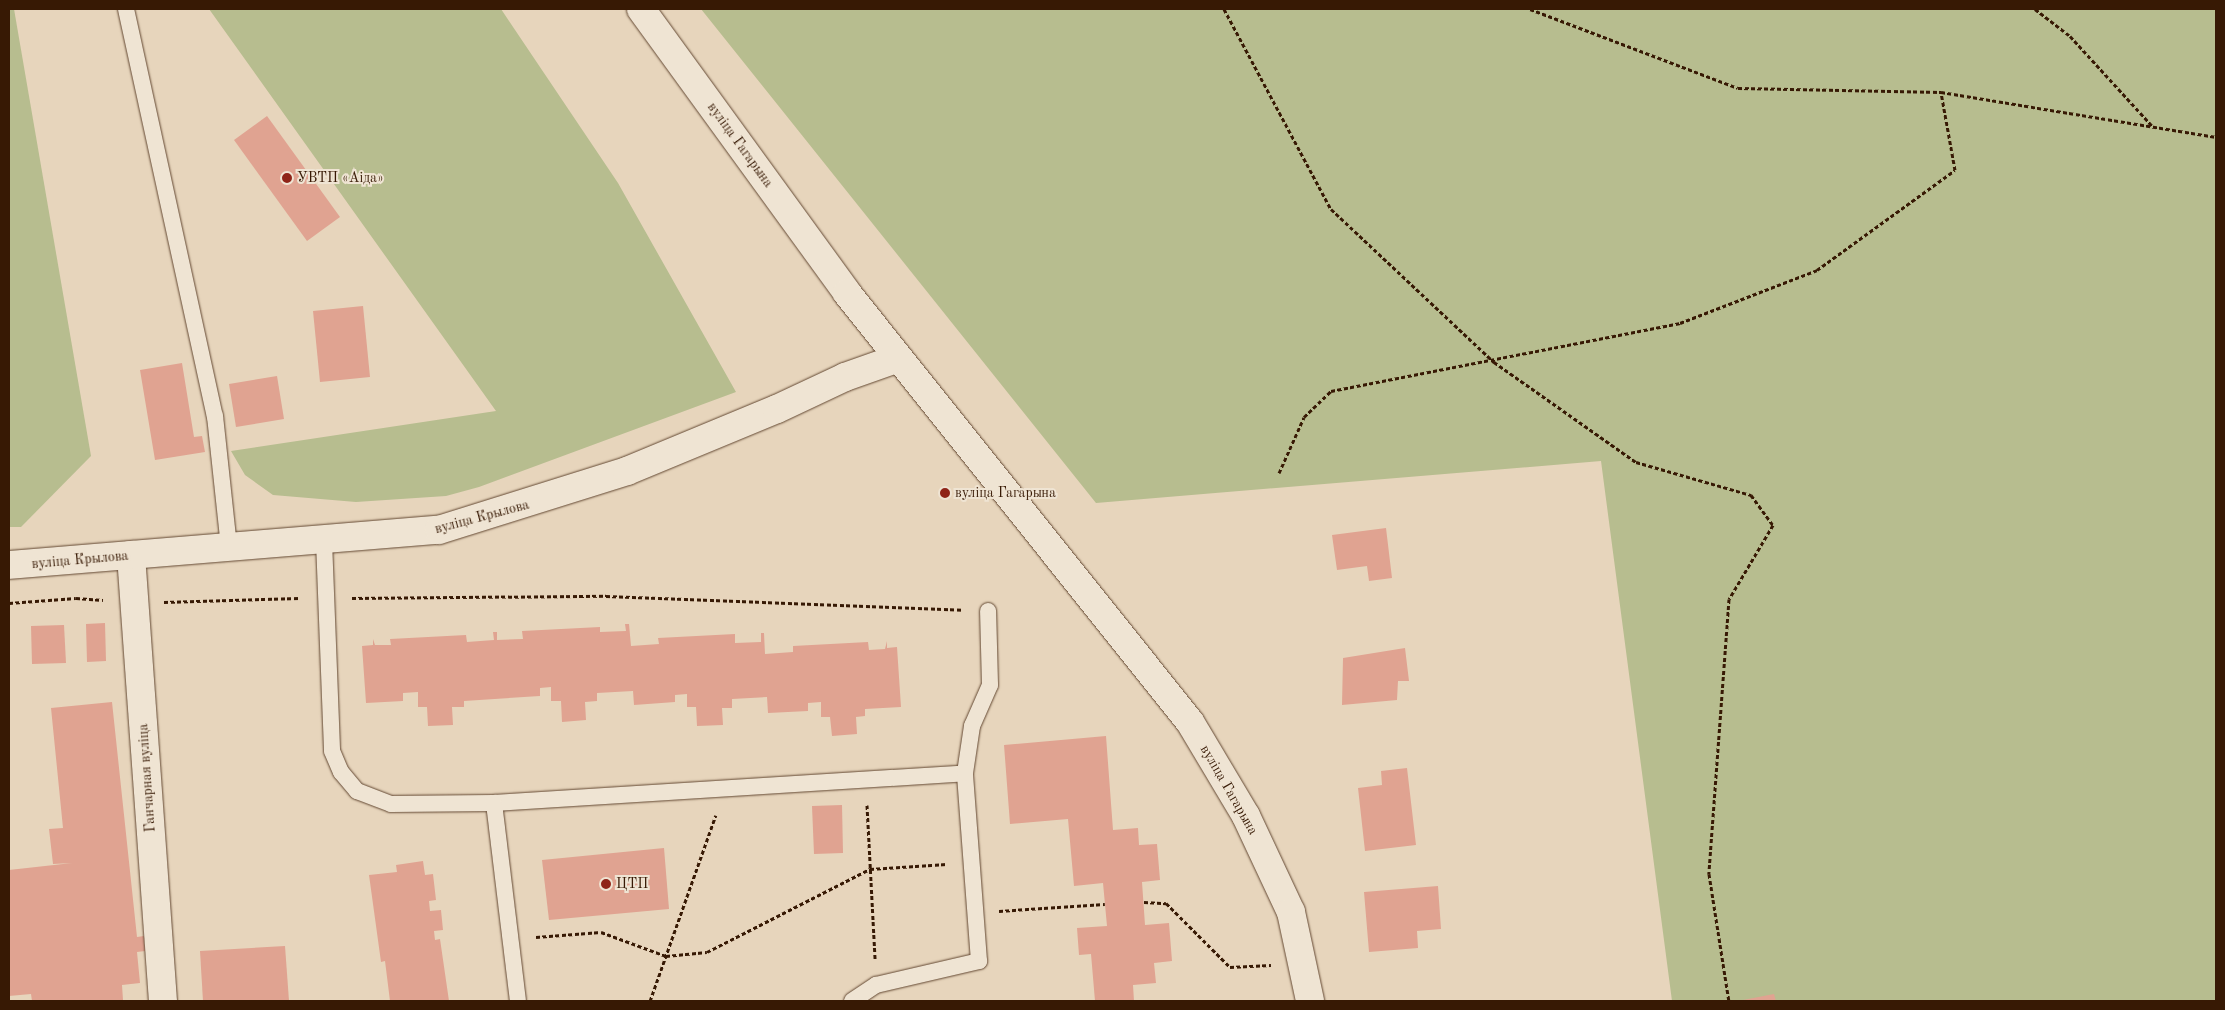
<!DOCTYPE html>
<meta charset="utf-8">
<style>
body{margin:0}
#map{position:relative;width:2225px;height:1010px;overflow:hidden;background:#e7d5bc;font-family:"Old Standard TT",serif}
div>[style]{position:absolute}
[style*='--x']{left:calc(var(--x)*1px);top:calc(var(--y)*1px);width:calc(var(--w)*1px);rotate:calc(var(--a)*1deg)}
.green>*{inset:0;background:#b7bd8f}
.building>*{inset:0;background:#e0a391}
.path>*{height:3px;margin-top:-1.5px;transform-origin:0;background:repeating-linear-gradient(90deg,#371904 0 4px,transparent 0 6.5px)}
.roads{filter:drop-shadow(0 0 1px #634832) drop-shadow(0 0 1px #634832)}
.lane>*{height:16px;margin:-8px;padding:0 8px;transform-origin:8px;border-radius:8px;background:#efe4d3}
.street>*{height:28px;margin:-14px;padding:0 14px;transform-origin:14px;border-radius:14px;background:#efe4d3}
.secondary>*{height:28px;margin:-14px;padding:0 14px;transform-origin:14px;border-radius:14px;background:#efe4d3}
.dots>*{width:14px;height:14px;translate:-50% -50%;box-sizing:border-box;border:2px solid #efe4d3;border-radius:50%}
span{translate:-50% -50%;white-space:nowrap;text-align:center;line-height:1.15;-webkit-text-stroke:4px #efe4d3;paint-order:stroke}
.street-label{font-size:14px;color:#371904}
.poi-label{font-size:14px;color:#371904}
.left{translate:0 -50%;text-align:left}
.frame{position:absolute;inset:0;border:10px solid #371904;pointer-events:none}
</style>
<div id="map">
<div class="green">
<div style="clip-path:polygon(9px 9px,14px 9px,91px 456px,21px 527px,9px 527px)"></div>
<div style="clip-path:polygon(209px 9px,501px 9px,618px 183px,736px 392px,479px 487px,446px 496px,356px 502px,273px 495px,245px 475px,231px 451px,496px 411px)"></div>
<div style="clip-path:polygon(701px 9px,2216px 9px,2216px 1001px,1672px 1001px,1601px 461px,1096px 503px)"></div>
</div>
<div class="building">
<div style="clip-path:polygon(267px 116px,340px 217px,307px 241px,234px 140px)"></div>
<div style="clip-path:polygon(363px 306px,370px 377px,320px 382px,313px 311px)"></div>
<div style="clip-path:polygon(182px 363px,194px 437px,202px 436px,205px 452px,155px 460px,140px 370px)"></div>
<div style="clip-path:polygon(277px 376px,284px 419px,236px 427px,229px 384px)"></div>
<div style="clip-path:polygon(1386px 528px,1392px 578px,1369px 581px,1367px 566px,1337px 570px,1332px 535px)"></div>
<div style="clip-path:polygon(105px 623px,106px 661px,87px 662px,86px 624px)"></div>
<div style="clip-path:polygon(625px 624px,629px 624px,631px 646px,659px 644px,658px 638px,735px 634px,735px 643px,761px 642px,761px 633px,764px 633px,765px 654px,793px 652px,793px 646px,868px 642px,869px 650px,885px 649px,887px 641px,887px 648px,897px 647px,901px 707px,865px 709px,865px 716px,856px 717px,857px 734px,832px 736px,830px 717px,821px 717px,821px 702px,808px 703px,808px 711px,768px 713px,767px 697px,732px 699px,732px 708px,722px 708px,723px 725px,697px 726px,696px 707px,687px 707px,687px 694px,675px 695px,675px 702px,634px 705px,633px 691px,597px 693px,597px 701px,585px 702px,586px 720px,562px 722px,561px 701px,551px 701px,551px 687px,540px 688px,540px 696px,464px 701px,464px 707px,452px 707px,453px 725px,428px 726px,427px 707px,418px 707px,418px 692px,403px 693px,403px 701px,366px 703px,362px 646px,373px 645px,373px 639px,375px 645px,391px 645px,390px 639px,466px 635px,467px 642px,494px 640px,493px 632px,497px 632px,497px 640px,523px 639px,522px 631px,600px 627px,600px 632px,626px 631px)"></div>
<div style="clip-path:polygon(64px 625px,66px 663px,32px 664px,31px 626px)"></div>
<div style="clip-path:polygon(1405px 648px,1409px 681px,1398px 681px,1397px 700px,1342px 705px,1343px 658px)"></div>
<div style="clip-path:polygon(112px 702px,137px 937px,144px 936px,145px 951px,137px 952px,140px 983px,122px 985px,123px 1000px,111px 1001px,32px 1001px,31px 994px,9px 996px,9px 870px,72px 863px,53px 864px,49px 829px,63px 828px,51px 708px)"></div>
<div style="clip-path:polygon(1106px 736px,1113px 830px,1138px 828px,1139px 845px,1157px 844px,1160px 880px,1142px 882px,1145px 925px,1169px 923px,1172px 961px,1154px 963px,1156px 983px,1133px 985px,1134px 1001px,1095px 1001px,1091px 954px,1079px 955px,1077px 928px,1107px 926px,1103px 883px,1074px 886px,1068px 819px,1010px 824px,1004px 745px)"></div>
<div style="clip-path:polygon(1407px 768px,1416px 845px,1365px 851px,1358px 788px,1382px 785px,1381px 771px)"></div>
<div style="clip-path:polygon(842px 805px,843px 853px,814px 854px,812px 806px)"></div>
<div style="clip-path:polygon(664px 848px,669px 909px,549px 920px,542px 860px)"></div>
<div style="clip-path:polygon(423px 861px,425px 875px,433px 874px,436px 900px,429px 901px,430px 911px,441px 910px,443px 930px,434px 931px,435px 940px,440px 939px,449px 1001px,390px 1001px,385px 961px,381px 962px,369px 875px,397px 872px,396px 865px)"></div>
<div style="clip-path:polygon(1438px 886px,1441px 929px,1417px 931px,1418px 948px,1369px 952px,1364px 892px)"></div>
<div style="clip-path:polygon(285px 946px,289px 1001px,203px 1001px,200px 951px)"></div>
<div style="clip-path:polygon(1774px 994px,1776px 1001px,1743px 1001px,1743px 1000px)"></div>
</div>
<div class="path">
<div style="--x:1224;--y:9;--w:227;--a:61.9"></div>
<div style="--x:1331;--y:209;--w:224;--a:43.2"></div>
<div style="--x:1494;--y:362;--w:174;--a:35.2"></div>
<div style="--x:1636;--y:462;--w:120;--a:16"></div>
<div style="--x:1751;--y:495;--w:37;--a:54"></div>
<div style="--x:1773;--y:525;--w:86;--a:120.7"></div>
<div style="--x:1729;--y:599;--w:276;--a:94.2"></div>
<div style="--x:1709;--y:874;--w:129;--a:81.1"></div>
<div style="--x:1530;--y:9;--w:222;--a:20.8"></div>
<div style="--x:1738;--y:88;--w:203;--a:1.1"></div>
<div style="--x:1941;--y:92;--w:279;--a:9.3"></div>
<div style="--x:2035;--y:9;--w:44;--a:37.6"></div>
<div style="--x:2070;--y:36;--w:123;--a:47.6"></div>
<div style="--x:1279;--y:473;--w:61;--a:-65.9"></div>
<div style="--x:1304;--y:417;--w:37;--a:-44"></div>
<div style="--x:1331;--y:391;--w:356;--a:-11"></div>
<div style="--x:1680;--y:323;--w:147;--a:-21.1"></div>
<div style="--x:1817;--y:270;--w:170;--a:-35.9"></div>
<div style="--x:1955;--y:170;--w:79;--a:-100.2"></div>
<div style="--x:352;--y:598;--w:254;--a:-0.5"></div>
<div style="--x:606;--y:596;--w:357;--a:2.2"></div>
<div style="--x:164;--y:602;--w:136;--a:-1.7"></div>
<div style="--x:9;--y:603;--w:67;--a:-4.3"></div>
<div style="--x:76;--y:598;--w:27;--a:4"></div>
<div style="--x:867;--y:805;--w:154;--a:87"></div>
<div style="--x:1144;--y:902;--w:22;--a:3"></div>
<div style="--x:1166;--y:903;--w:91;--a:45"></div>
<div style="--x:1230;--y:967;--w:41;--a:-2.8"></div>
<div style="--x:999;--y:911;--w:106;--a:-3.8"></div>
<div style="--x:536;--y:937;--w:65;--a:-4.4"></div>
<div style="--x:601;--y:932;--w:69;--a:20.3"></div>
<div style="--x:666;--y:956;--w:41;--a:-5.6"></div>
<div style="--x:707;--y:952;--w:183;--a:-27"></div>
<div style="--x:870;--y:869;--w:77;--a:-3.7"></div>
<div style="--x:650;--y:1001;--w:197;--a:-70.5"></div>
</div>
<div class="roads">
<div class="lane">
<div style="--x:126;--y:9;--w:417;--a:77.7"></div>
<div style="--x:215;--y:416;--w:133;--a:83.9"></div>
<div style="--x:324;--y:541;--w:210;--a:87.8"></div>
<div style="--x:332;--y:751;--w:23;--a:67"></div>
<div style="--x:341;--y:772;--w:25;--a:50"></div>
<div style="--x:357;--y:791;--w:36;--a:21"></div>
<div style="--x:391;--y:804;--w:103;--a:-0.6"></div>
<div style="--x:494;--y:803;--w:472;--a:-3.6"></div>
<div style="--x:494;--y:803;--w:199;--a:83.1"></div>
<div style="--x:852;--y:1001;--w:29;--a:-34"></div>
<div style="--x:876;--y:985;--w:106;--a:-13.1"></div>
<div style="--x:979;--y:961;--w:189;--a:-94.3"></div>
<div style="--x:965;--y:773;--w:48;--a:-81.5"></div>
<div style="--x:972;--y:726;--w:45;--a:-66.3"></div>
<div style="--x:990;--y:685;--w:74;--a:-91.5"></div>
</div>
<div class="street">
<div style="--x:131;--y:555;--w:447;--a:85.9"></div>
</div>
<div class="secondary">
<div style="--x:641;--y:9;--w:351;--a:54"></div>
<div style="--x:847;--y:293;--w:549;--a:51.36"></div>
<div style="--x:1190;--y:722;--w:109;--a:59.2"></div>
<div style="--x:1246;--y:816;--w:106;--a:64.9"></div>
<div style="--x:1291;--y:912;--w:91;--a:77.9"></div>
<div style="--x:9;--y:565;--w:431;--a:-4.7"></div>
<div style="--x:439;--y:530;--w:197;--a:-17.4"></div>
<div style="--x:627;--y:471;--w:162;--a:-22.5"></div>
<div style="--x:777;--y:409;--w:75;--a:-25.2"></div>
<div style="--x:845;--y:377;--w:57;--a:-19.4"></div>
</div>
</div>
<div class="dots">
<div style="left:287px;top:178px;background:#8f2418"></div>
<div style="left:945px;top:493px;background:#8f2418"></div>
<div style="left:606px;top:884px;background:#8f2418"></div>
</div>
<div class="street-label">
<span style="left:740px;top:145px;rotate:54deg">вуліца Гагарына</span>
<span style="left:482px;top:517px;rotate:-15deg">вуліца Крылова</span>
<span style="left:80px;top:560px;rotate:-5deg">вуліца Крылова</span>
<span style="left:147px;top:778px;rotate:-94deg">Ганчарная вуліца</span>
<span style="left:1229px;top:790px;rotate:60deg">вуліца Гагарына</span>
</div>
<div class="poi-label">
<span class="left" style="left:297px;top:178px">УВТП «Аіда»</span>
<span class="left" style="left:955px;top:493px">вуліца Гагарына</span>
<span class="left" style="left:616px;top:884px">ЦТП</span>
</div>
<div class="frame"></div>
</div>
